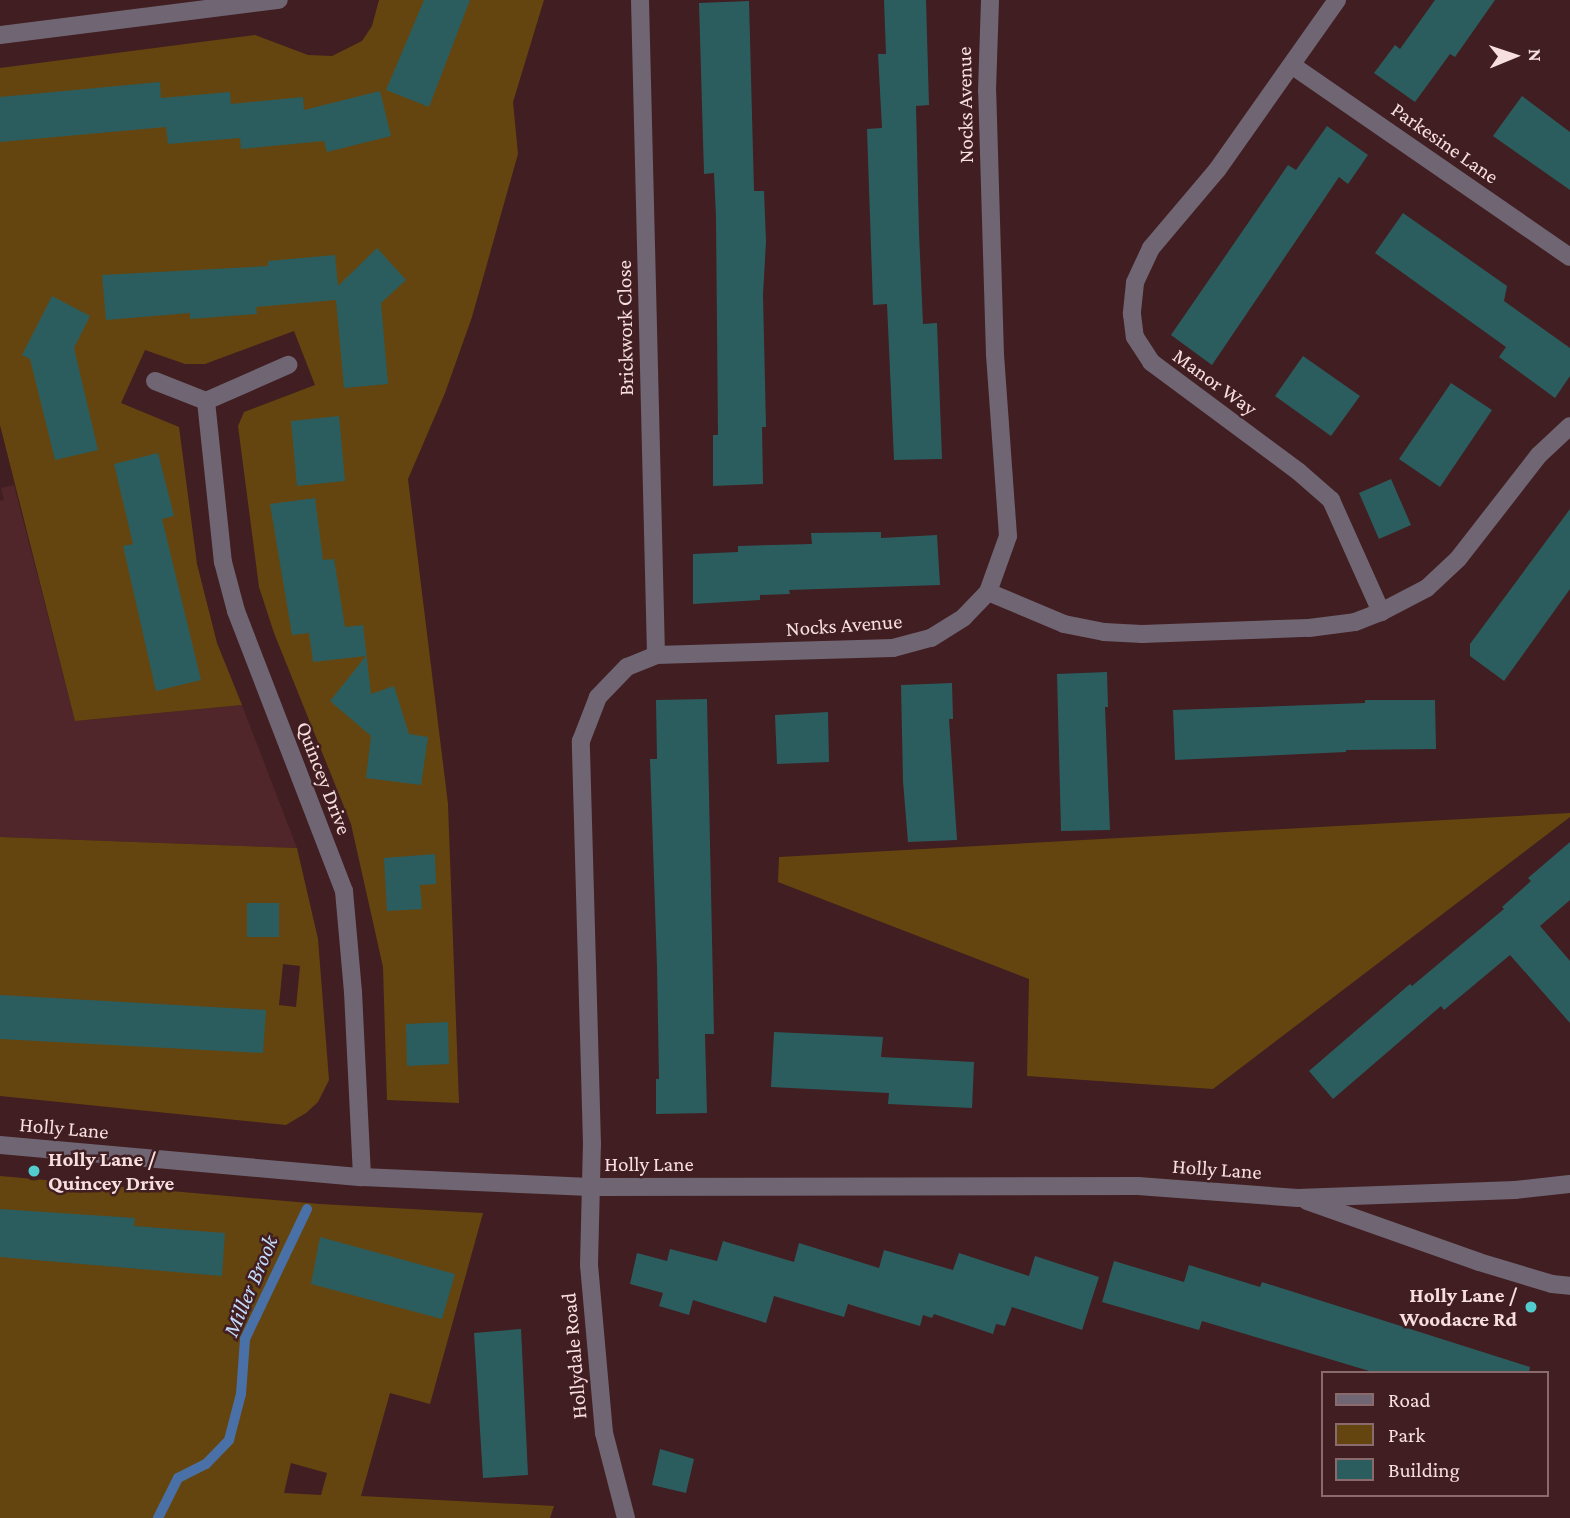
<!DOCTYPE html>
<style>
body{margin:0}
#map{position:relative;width:1570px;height:1518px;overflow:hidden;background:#411e21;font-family:"Crimson Pro",serif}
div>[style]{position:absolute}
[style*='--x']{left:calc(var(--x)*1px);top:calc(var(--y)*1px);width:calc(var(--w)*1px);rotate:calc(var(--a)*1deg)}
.built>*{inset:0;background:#50262a}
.green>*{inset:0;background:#64450f}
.stream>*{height:10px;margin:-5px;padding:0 5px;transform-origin:5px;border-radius:5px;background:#4a71a7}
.building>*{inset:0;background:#2c5d5e}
.minor>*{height:18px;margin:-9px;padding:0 9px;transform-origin:9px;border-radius:9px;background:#6f6573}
.dots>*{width:19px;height:19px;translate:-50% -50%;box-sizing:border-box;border:4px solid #411e21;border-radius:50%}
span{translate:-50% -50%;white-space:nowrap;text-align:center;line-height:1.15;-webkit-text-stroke:5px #411e21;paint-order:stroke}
.street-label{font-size:21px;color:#f7dedf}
.poi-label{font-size:21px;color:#f7dedf;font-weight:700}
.left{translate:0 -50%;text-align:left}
.right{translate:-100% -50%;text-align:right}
.water-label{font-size:23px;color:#c4dbfb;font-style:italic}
.legend{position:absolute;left:1321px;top:1371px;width:228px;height:126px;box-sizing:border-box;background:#411e21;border:2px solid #8a6b6d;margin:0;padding:9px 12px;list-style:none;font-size:21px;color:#f7dedf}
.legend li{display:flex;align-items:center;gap:14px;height:35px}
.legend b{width:35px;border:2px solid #8a6b6d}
.north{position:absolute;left:1479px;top:21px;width:70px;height:70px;-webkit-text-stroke:5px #411e21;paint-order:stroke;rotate:88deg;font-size:19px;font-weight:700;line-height:28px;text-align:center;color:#f7dedf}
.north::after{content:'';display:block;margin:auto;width:24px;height:32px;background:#f7dedf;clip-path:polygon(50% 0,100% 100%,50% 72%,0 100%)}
</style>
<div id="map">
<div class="built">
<div style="clip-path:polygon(14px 485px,75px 721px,242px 705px,297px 848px,0 837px,0 501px,4px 500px,1px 488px)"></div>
</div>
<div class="green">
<div style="clip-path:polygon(379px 0,544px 0,513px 102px,518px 154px,472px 317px,445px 393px,408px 479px,448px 804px,459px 1103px,387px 1100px,383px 967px,351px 824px,274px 633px,259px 587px,238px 426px,244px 412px,315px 385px,294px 331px,205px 364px,185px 364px,145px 350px,121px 403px,179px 427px,197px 564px,217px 643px,242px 705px,75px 721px,0 425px,0 68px,255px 35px,308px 55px,332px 56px,362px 41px,372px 26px)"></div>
<div style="clip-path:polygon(1570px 813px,1570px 817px,1213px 1089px,1027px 1076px,1029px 979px,778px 882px,779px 857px)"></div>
<div style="clip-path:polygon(evenodd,0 837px,297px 848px,318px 939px,329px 1080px,318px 1102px,306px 1113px,286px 1125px,0 1096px,0 837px,283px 964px,300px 966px,296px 1007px,279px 1005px,283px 964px)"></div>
<div style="clip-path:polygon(evenodd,0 1176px,320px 1204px,483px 1213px,430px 1404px,390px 1393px,361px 1496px,554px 1506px,550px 1518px,0 1518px,0 1176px,291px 1463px,327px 1473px,321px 1495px,284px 1493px,291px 1463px)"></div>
</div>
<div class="stream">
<div style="--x:158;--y:1518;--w:45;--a:-63.4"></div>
<div style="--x:178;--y:1478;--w:31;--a:-27"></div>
<div style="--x:206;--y:1464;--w:33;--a:-46"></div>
<div style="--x:229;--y:1440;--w:48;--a:-75.4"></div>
<div style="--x:241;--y:1394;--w:55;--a:-85.8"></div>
<div style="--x:245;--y:1339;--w:144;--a:-64.5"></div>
</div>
<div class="building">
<div style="clip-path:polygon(424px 0,470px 0,429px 107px,386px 90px)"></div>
<div style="clip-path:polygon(884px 0,926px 0,929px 105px,916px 106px,919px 233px,923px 324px,937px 323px,942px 459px,894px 460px,887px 304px,873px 305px,867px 129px,882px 128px,878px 54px,886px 54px)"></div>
<div style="clip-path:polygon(1435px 0,1495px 0,1455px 57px,1450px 54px,1415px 102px,1374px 73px,1395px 45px,1400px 49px)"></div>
<div style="clip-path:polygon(749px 1px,754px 191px,764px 191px,766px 241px,763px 295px,766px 427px,762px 427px,763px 484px,713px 486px,713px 435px,718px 435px,716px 217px,714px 173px,704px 174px,699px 3px)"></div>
<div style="clip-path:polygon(160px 82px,161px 98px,230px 92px,231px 104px,303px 97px,304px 110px,380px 91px,391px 136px,327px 152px,324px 141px,241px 149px,240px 138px,168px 144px,166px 127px,0 142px,0 97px)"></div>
<div style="clip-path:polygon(1522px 96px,1570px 132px,1570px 190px,1493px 136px)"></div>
<div style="clip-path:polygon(1327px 126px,1368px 155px,1348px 184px,1339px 177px,1212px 365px,1171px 335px,1288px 165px,1296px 170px)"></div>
<div style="clip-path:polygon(1403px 213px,1507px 286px,1504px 301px,1570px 348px,1570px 376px,1555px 398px,1499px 357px,1506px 347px,1375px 253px)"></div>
<div style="clip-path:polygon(377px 248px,406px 280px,381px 303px,388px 384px,344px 388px,336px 300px,256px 307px,257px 314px,190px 319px,190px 313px,106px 320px,102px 275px,268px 266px,268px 261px,335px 255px,338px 286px)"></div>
<div style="clip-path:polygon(52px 296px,90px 316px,74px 348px,98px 450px,55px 460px,30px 359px,22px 355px)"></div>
<div style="clip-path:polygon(1303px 356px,1360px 396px,1331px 436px,1275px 396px)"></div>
<div style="clip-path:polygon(1451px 383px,1492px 410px,1440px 487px,1399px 459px)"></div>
<div style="clip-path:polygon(339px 416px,345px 481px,297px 486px,291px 421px)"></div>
<div style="clip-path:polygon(158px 453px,174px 516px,162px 519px,201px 680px,156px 691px,123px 546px,133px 544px,114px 464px)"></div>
<div style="clip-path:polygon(1391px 479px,1411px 525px,1379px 539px,1359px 493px)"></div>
<div style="clip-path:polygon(315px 498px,323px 560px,334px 559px,345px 627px,363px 625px,371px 694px,394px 686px,409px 734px,428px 737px,421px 785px,366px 778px,371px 736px,330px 701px,366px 656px,313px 662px,309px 633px,292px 635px,270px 504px)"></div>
<div style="clip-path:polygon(1570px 509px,1570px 589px,1504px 681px,1470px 656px,1470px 644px)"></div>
<div style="clip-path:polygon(881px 532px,881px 538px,937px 535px,940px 585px,789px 590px,790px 594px,760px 595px,760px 600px,693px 604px,693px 554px,738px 552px,738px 546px,812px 544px,811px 533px)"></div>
<div style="clip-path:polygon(1107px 672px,1108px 707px,1105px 707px,1110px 830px,1061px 831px,1057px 674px)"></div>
<div style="clip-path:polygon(952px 683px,953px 719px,949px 719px,957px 840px,908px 842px,903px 781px,901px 685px)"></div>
<div style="clip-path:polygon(707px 699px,714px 1034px,705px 1034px,707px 1113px,656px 1114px,656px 1079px,659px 1079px,657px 966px,650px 759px,657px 759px,656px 700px)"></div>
<div style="clip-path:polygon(1365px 700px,1435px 700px,1436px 749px,1346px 750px,1346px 752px,1175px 760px,1173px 710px,1365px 703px)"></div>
<div style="clip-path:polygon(828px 712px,829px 762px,777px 764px,775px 715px)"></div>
<div style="clip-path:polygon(1570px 842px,1570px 900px,1540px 926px,1570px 961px,1570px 1023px,1510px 955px,1444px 1010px,1441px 1006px,1333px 1099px,1309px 1071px,1410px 984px,1412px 986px,1504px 909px,1502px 907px,1531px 881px,1528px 878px)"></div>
<div style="clip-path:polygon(435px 854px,436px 884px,420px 885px,422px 909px,387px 911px,384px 858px)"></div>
<div style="clip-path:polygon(247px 903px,279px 903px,279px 937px,247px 937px)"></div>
<div style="clip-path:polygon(0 995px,266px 1010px,263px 1053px,0 1039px)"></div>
<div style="clip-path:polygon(448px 1022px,449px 1064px,407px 1066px,406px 1024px)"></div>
<div style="clip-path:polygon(774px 1032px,883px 1037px,881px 1057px,974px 1062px,972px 1108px,888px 1104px,889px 1093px,771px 1087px)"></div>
<div style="clip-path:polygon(0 1209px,135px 1218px,134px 1226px,225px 1233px,222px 1276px,0 1257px)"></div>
<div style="clip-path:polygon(320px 1237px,455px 1274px,442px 1319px,311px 1284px)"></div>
<div style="clip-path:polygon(723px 1241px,794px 1262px,799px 1243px,879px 1268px,884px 1250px,953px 1270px,959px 1253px,1029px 1276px,1035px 1256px,1099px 1277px,1082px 1330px,1012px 1307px,1005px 1326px,996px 1324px,993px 1334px,934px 1314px,932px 1318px,923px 1315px,920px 1326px,848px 1304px,844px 1317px,774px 1296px,766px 1323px,693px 1300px,689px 1315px,659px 1306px,663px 1293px,630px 1284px,637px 1253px,667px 1261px,670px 1249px,717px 1261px)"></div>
<div style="clip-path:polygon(1114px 1261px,1184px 1282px,1189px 1265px,1260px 1287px,1262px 1282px,1530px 1367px,1529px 1373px,1376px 1373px,1202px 1321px,1199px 1330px,1102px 1302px)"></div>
<div style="clip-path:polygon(521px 1329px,528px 1475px,483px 1478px,474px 1333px)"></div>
<div style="clip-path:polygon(660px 1449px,694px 1459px,686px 1493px,652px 1485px)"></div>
</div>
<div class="minor">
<div style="--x:640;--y:0;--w:655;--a:88.6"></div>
<div style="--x:1337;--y:0;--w:208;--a:125.2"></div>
<div style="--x:1217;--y:170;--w:102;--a:130.2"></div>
<div style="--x:1151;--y:248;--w:38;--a:115"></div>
<div style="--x:1135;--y:283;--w:31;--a:96"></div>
<div style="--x:1132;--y:314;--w:23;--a:83"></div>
<div style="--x:1135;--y:337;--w:30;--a:57"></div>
<div style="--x:1151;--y:362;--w:184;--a:36.6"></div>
<div style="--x:1299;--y:472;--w:43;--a:41.2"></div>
<div style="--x:1331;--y:500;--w:123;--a:65.9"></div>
<div style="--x:0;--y:35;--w:281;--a:-7.2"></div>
<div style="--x:1293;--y:66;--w:336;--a:34.6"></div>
<div style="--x:155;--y:381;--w:55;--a:21.4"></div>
<div style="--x:206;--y:401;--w:90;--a:-23.7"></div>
<div style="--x:206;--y:401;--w:162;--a:84"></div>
<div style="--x:223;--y:562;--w:51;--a:75.1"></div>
<div style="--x:236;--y:611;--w:300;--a:68.9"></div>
<div style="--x:344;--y:891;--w:101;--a:84.9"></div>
<div style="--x:353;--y:992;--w:185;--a:87.2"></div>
<div style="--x:988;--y:592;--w:82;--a:22.8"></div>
<div style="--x:1064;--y:624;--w:41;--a:11.3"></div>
<div style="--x:1104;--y:632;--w:38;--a:3"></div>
<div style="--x:1142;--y:634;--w:167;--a:-2.1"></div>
<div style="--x:1309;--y:628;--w:46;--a:-7.4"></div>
<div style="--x:1355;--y:622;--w:28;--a:-21"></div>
<div style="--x:1381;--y:612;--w:52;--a:-27.6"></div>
<div style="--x:1427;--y:588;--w:42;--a:-43.1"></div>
<div style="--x:1458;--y:559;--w:132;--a:-52.1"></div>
<div style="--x:1539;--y:455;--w:42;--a:-43.1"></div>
<div style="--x:0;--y:1145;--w:363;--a:5.1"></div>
<div style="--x:362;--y:1177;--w:228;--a:2.5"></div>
<div style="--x:590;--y:1187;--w:548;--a:-0.1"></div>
<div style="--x:1138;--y:1186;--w:160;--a:4.3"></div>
<div style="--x:1298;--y:1198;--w:217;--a:-2.1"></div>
<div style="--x:1515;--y:1190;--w:55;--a:-6.2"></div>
<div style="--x:1307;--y:1201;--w:182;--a:19.5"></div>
<div style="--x:1479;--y:1262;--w:76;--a:16.8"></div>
<div style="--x:1552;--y:1284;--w:18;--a:6"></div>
<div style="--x:626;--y:1518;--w:88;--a:-104.5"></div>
<div style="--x:604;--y:1433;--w:169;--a:-95.1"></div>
<div style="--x:589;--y:1265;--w:121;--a:-88.6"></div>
<div style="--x:592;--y:1144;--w:403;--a:-91.6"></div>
<div style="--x:581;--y:741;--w:47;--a:-68.9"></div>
<div style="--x:598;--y:697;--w:42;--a:-46"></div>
<div style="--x:627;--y:667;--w:31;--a:-22"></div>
<div style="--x:656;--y:655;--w:237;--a:-1.7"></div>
<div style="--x:893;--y:648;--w:39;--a:-15"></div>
<div style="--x:931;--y:638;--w:39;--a:-32"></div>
<div style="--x:964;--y:617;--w:35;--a:-46"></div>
<div style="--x:988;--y:592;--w:59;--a:-70.3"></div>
<div style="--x:1008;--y:536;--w:181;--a:-94.1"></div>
<div style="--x:995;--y:355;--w:264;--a:-91.7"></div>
<div style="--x:987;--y:91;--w:91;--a:-88.1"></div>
</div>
<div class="dots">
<div style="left:34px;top:1171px;background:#52cdcf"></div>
<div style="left:1531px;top:1307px;background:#52cdcf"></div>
</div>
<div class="street-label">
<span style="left:965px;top:105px;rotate:-91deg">Nocks Avenue</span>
<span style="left:1445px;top:143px;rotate:35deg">Parkesine Lane</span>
<span style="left:625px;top:328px;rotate:-91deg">Brickwork Close</span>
<span style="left:1215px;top:382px;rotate:36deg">Manor Way</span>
<span style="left:844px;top:625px;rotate:-4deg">Nocks Avenue</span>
<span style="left:324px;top:778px;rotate:69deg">Quincey Drive</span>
<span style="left:64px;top:1128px;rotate:5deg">Holly Lane</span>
<span style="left:649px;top:1164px">Holly Lane</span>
<span style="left:1217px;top:1169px;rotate:4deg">Holly Lane</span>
<span style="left:574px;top:1356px;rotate:-95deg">Hollydale Road</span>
</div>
<div class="poi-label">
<span class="left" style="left:48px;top:1171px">Holly Lane /<br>Quincey Drive</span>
<span class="right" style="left:1517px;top:1307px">Holly Lane /<br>Woodacre Rd</span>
</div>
<div class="water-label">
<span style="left:250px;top:1286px;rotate:-67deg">Miller Brook</span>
</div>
<ul class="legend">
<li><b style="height:9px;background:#6f6573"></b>Road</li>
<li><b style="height:19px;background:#64450f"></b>Park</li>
<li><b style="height:19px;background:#2c5d5e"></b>Building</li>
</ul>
<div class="north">N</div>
</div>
